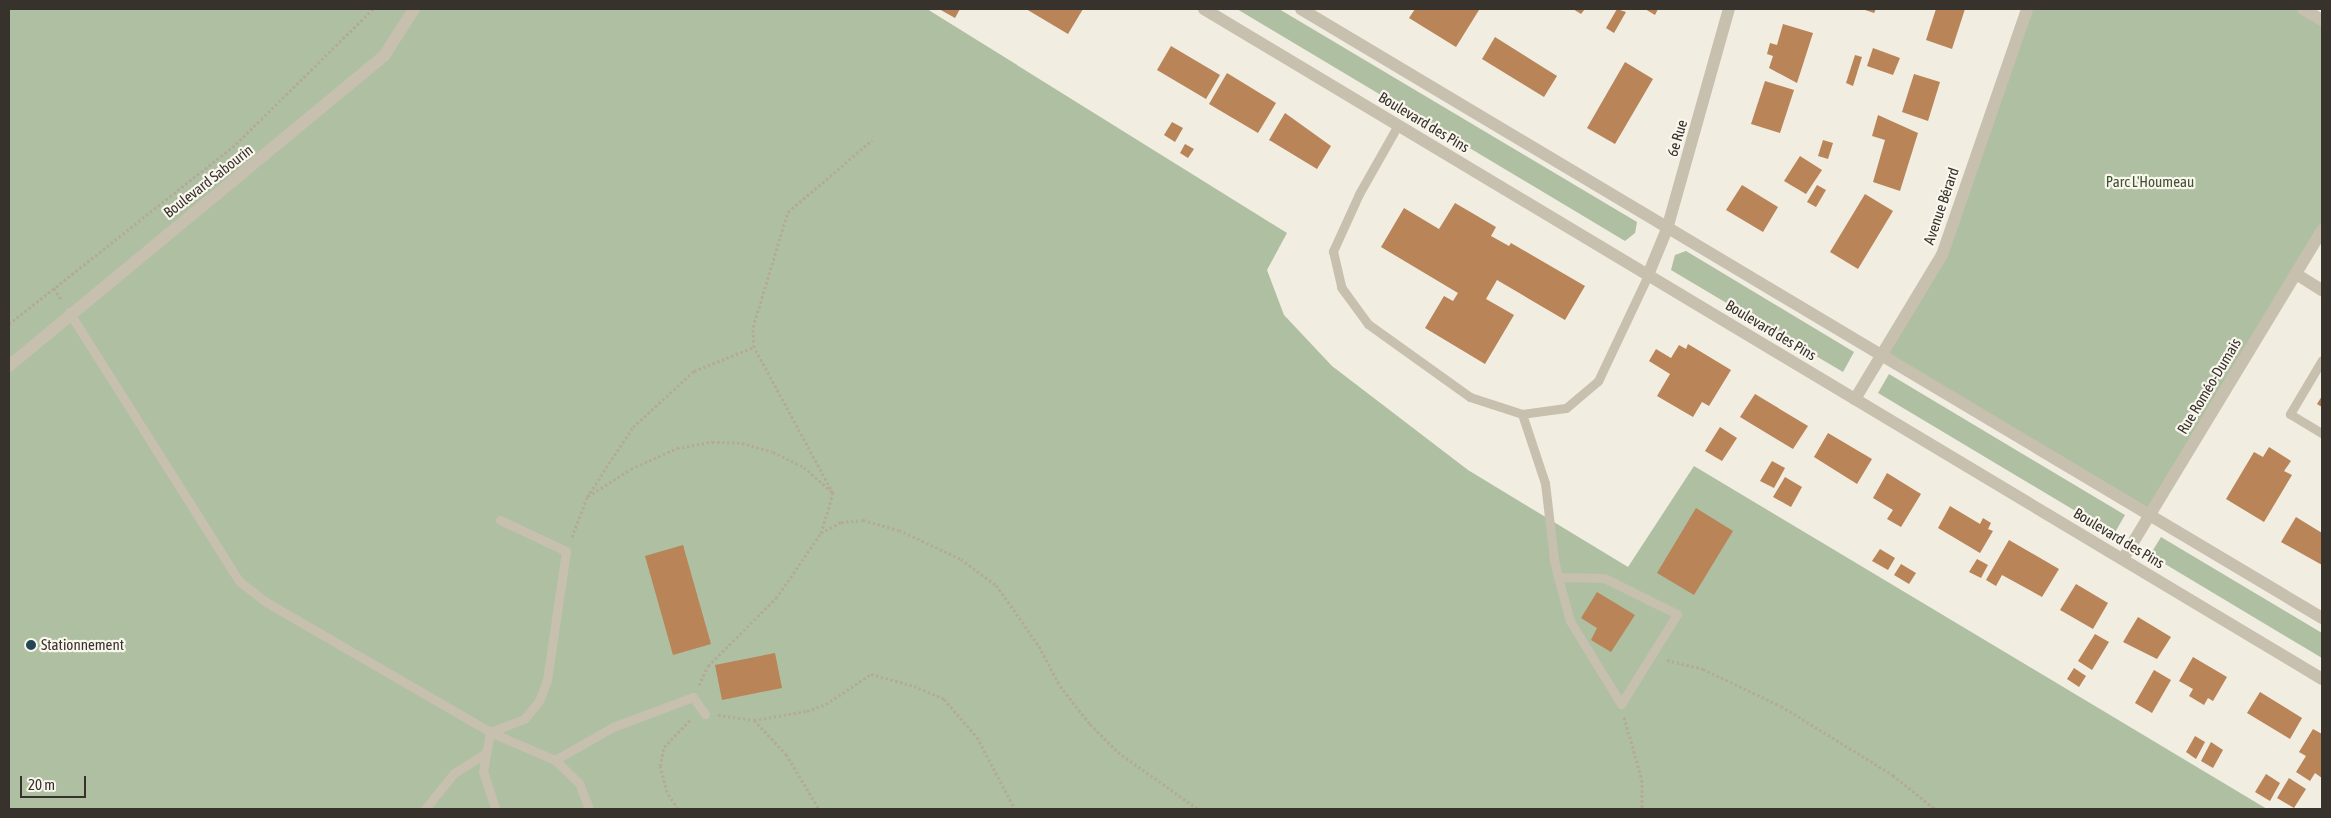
<!DOCTYPE html>
<meta charset="utf-8">
<style>
body{margin:0}
#map{position:relative;width:2331px;height:818px;overflow:hidden;background:#f1ede1;font-family:"Asap Condensed",sans-serif}
div>[style]{position:absolute}
[style*='--x']{left:calc(var(--x)*1px);top:calc(var(--y)*1px);width:calc(var(--w)*1px);rotate:calc(var(--a)*1deg)}
.green>*{inset:0;background:#afbfa2}
.building>*{inset:0;background:#b98457}
.path>*{height:3px;margin-top:-1.5px;transform-origin:0;background:repeating-linear-gradient(90deg,#b4aa98 0 2.5px,transparent 0 5px)}
.service>*{height:9px;margin:-4.5px;padding:0 4.5px;transform-origin:4.5px;border-radius:4.5px;background:#c8c0ae}
.minor>*{height:12px;margin:-6px;padding:0 6px;transform-origin:6px;border-radius:6px;background:#c8c0ae}
.tertiary>*{height:12px;margin:-6px;padding:0 6px;transform-origin:6px;border-radius:6px;background:#c8c0ae}
.dots>*{width:14px;height:14px;translate:-50% -50%;box-sizing:border-box;border:2px solid #f9f6ed;border-radius:50%}
span{translate:-50% -50%;white-space:nowrap;text-align:center;line-height:1.15;-webkit-text-stroke:4.5px #f9f6ed;paint-order:stroke}
.street-label{font-size:15px;color:#38322c}
.park-label{font-size:15px;color:#405332}
.poi-label{font-size:15px;color:#38322c}
.left{translate:0 -50%;text-align:left}
.frame{position:absolute;inset:0;border:10px solid #38322c;pointer-events:none}
.scale{position:absolute;left:20px;top:776px;width:66px;height:22px;box-sizing:border-box;border:2px solid #38322c;border-top:0;padding-left:6px;font-size:15px;line-height:18px;white-space:nowrap;color:#38322c;-webkit-text-stroke:4px #f9f6ed;paint-order:stroke}
</style>
<div id="map">
<div class="green">
<div style="clip-path:polygon(9px 9px,927px 9px,1287px 233px,1267px 270px,1284px 315px,1332px 366px,1468px 470px,1628px 567px,1694px 466px,2267px 809px,9px 809px)"></div>
<div style="clip-path:polygon(1237px 9px,1279px 9px,1637px 222px,1635px 233px,1625px 241px)"></div>
<div style="clip-path:polygon(2027px 9px,2303px 9px,2322px 20px,2322px 230px,2149px 516px,1880px 356px,1942px 255px)"></div>
<div style="clip-path:polygon(1686px 251px,1854px 352px,1843px 372px,1671px 270px,1675px 255px)"></div>
<div style="clip-path:polygon(1889px 374px,2125px 515px,2114px 534px,1878px 393px)"></div>
<div style="clip-path:polygon(2161px 537px,2322px 633px,2322px 658px,2150px 555px)"></div>
</div>
<div class="building">
<div style="clip-path:polygon(939px 9px,960px 9px,955px 18px)"></div>
<div style="clip-path:polygon(1026px 9px,1083px 9px,1068px 34px)"></div>
<div style="clip-path:polygon(1415px 9px,1477px 9px,1479px 10px,1456px 47px,1409px 18px)"></div>
<div style="clip-path:polygon(1573px 9px,1585px 9px,1581px 14px)"></div>
<div style="clip-path:polygon(1617px 9px,1626px 12px,1614px 33px,1606px 28px)"></div>
<div style="clip-path:polygon(1645px 9px,1658px 9px,1655px 15px)"></div>
<div style="clip-path:polygon(1862px 9px,1876px 9px,1874px 13px)"></div>
<div style="clip-path:polygon(1936px 9px,1965px 9px,1952px 49px,1926px 40px)"></div>
<div style="clip-path:polygon(1783px 24px,1813px 33px,1797px 83px,1769px 68px,1773px 56px,1767px 54px,1770px 43px,1777px 45px)"></div>
<div style="clip-path:polygon(1495px 37px,1557px 76px,1544px 97px,1482px 59px)"></div>
<div style="clip-path:polygon(1171px 46px,1220px 75px,1206px 99px,1157px 70px)"></div>
<div style="clip-path:polygon(1873px 48px,1900px 58px,1893px 75px,1867px 66px)"></div>
<div style="clip-path:polygon(1855px 55px,1862px 57px,1853px 86px,1846px 83px)"></div>
<div style="clip-path:polygon(1625px 62px,1653px 79px,1615px 144px,1587px 128px)"></div>
<div style="clip-path:polygon(1227px 73px,1276px 103px,1258px 133px,1209px 104px)"></div>
<div style="clip-path:polygon(1914px 74px,1940px 82px,1928px 121px,1902px 112px)"></div>
<div style="clip-path:polygon(1765px 81px,1794px 90px,1780px 133px,1751px 124px)"></div>
<div style="clip-path:polygon(1285px 113px,1331px 146px,1317px 169px,1269px 140px)"></div>
<div style="clip-path:polygon(1878px 115px,1918px 133px,1900px 191px,1873px 182px,1885px 140px,1872px 136px)"></div>
<div style="clip-path:polygon(1172px 122px,1183px 128px,1175px 142px,1164px 135px)"></div>
<div style="clip-path:polygon(1823px 140px,1833px 143px,1828px 159px,1818px 156px)"></div>
<div style="clip-path:polygon(1185px 144px,1194px 149px,1188px 158px,1180px 153px)"></div>
<div style="clip-path:polygon(1800px 156px,1822px 170px,1806px 194px,1784px 181px)"></div>
<div style="clip-path:polygon(1742px 185px,1778px 207px,1763px 232px,1726px 210px)"></div>
<div style="clip-path:polygon(1817px 185px,1826px 190px,1816px 207px,1807px 202px)"></div>
<div style="clip-path:polygon(1865px 194px,1893px 211px,1858px 269px,1830px 252px)"></div>
<div style="clip-path:polygon(1455px 203px,1496px 227px,1491px 236px,1509px 246px,1511px 243px,1585px 286px,1565px 320px,1497px 280px,1486px 299px,1514px 315px,1485px 364px,1425px 328px,1444px 296px,1453px 301px,1458px 293px,1381px 247px,1404px 208px,1439px 229px)"></div>
<div style="clip-path:polygon(1688px 344px,1731px 370px,1709px 406px,1702px 402px,1693px 417px,1657px 396px,1670px 374px,1649px 361px,1656px 349px,1671px 358px,1679px 345px,1686px 349px)"></div>
<div style="clip-path:polygon(1755px 394px,1808px 426px,1793px 449px,1740px 417px)"></div>
<div style="clip-path:polygon(2322px 396px,2322px 407px,2317px 404px)"></div>
<div style="clip-path:polygon(1720px 427px,1737px 438px,1722px 461px,1705px 451px)"></div>
<div style="clip-path:polygon(1828px 433px,1872px 459px,1857px 484px,1814px 457px)"></div>
<div style="clip-path:polygon(2269px 447px,2291px 461px,2284px 471px,2292px 475px,2264px 522px,2226px 499px,2254px 452px,2263px 457px)"></div>
<div style="clip-path:polygon(1772px 461px,1785px 468px,1774px 488px,1760px 481px)"></div>
<div style="clip-path:polygon(1887px 473px,1921px 494px,1901px 527px,1887px 519px,1893px 510px,1873px 498px)"></div>
<div style="clip-path:polygon(1785px 477px,1802px 487px,1791px 507px,1773px 497px)"></div>
<div style="clip-path:polygon(1950px 506px,1980px 524px,1983px 518px,1991px 523px,1988px 529px,1993px 531px,1980px 553px,1938px 528px)"></div>
<div style="clip-path:polygon(1696px 508px,1733px 531px,1694px 595px,1657px 573px)"></div>
<div style="clip-path:polygon(2296px 517px,2322px 533px,2322px 565px,2281px 542px)"></div>
<div style="clip-path:polygon(2009px 540px,2059px 569px,2042px 597px,2002px 575px,1996px 586px,1986px 580px)"></div>
<div style="clip-path:polygon(683px 545px,711px 644px,673px 655px,645px 556px)"></div>
<div style="clip-path:polygon(1880px 549px,1895px 558px,1888px 570px,1872px 561px)"></div>
<div style="clip-path:polygon(1977px 559px,1988px 565px,1981px 578px,1969px 572px)"></div>
<div style="clip-path:polygon(1901px 564px,1916px 573px,1909px 584px,1894px 575px)"></div>
<div style="clip-path:polygon(2076px 584px,2108px 603px,2093px 629px,2060px 610px)"></div>
<div style="clip-path:polygon(1597px 592px,1635px 615px,1611px 652px,1591px 640px,1597px 628px,1581px 618px)"></div>
<div style="clip-path:polygon(2138px 617px,2171px 637px,2157px 659px,2123px 642px)"></div>
<div style="clip-path:polygon(2095px 634px,2109px 642px,2092px 670px,2078px 661px)"></div>
<div style="clip-path:polygon(775px 653px,782px 688px,722px 700px,715px 665px)"></div>
<div style="clip-path:polygon(2193px 657px,2227px 677px,2213px 701px,2208px 698px,2204px 705px,2189px 696px,2193px 689px,2179px 681px)"></div>
<div style="clip-path:polygon(2074px 668px,2086px 676px,2079px 687px,2067px 679px)"></div>
<div style="clip-path:polygon(2154px 670px,2171px 680px,2152px 713px,2135px 703px)"></div>
<div style="clip-path:polygon(2260px 692px,2302px 718px,2290px 739px,2247px 713px)"></div>
<div style="clip-path:polygon(2313px 729px,2322px 734px,2322px 778px,2315px 773px,2310px 781px,2296px 772px,2306px 756px,2299px 752px)"></div>
<div style="clip-path:polygon(2195px 736px,2205px 742px,2196px 759px,2186px 752px)"></div>
<div style="clip-path:polygon(2211px 742px,2223px 750px,2213px 768px,2201px 761px)"></div>
<div style="clip-path:polygon(2266px 774px,2280px 783px,2270px 801px,2255px 792px)"></div>
<div style="clip-path:polygon(2289px 778px,2306px 789px,2294px 808px,2277px 798px)"></div>
</div>
<div class="path">
<div style="--x:54;--y:288;--w:15;--a:58"></div>
<div style="--x:9;--y:324;--w:290;--a:-38.4"></div>
<div style="--x:236;--y:144;--w:192;--a:-44.6"></div>
<div style="--x:588;--y:496;--w:51;--a:-32.1"></div>
<div style="--x:631;--y:469;--w:51;--a:-24.5"></div>
<div style="--x:677;--y:448;--w:36;--a:-10"></div>
<div style="--x:712;--y:442;--w:30;--a:2"></div>
<div style="--x:742;--y:443;--w:32;--a:16"></div>
<div style="--x:773;--y:452;--w:34;--a:26"></div>
<div style="--x:804;--y:467;--w:38;--a:42"></div>
<div style="--x:821;--y:533;--w:42;--a:-73.3"></div>
<div style="--x:833;--y:493;--w:166;--a:-118.4"></div>
<div style="--x:754;--y:347;--w:20;--a:-93"></div>
<div style="--x:753;--y:327;--w:120;--a:-73.1"></div>
<div style="--x:788;--y:212;--w:111;--a:-40.6"></div>
<div style="--x:572;--y:537;--w:43;--a:-69.4"></div>
<div style="--x:587;--y:497;--w:84;--a:-56.7"></div>
<div style="--x:633;--y:427;--w:83;--a:-42.6"></div>
<div style="--x:694;--y:371;--w:65;--a:-21.8"></div>
<div style="--x:1667;--y:660;--w:37;--a:14"></div>
<div style="--x:1703;--y:669;--w:86;--a:25.4"></div>
<div style="--x:1781;--y:706;--w:132;--a:31.6"></div>
<div style="--x:1893;--y:775;--w:54;--a:39"></div>
<div style="--x:699;--y:685;--w:21;--a:-65"></div>
<div style="--x:708;--y:666;--w:96;--a:-45"></div>
<div style="--x:776;--y:598;--w:79;--a:-55.3"></div>
<div style="--x:821;--y:533;--w:23;--a:-29"></div>
<div style="--x:841;--y:522;--w:22;--a:-5"></div>
<div style="--x:863;--y:520;--w:37;--a:16"></div>
<div style="--x:899;--y:530;--w:68;--a:25.1"></div>
<div style="--x:961;--y:559;--w:44;--a:36.6"></div>
<div style="--x:996;--y:585;--w:75;--a:54.8"></div>
<div style="--x:1039;--y:646;--w:45;--a:62.3"></div>
<div style="--x:1060;--y:686;--w:48;--a:51.7"></div>
<div style="--x:1090;--y:724;--w:40;--a:45"></div>
<div style="--x:1118;--y:752;--w:98;--a:35.5"></div>
<div style="--x:718;--y:715;--w:36;--a:8"></div>
<div style="--x:754;--y:720;--w:54;--a:-9.6"></div>
<div style="--x:807;--y:711;--w:20;--a:-20"></div>
<div style="--x:826;--y:704;--w:54;--a:-33.7"></div>
<div style="--x:871;--y:674;--w:45;--a:15.6"></div>
<div style="--x:914;--y:686;--w:33;--a:23"></div>
<div style="--x:944;--y:699;--w:50;--a:49"></div>
<div style="--x:977;--y:737;--w:81;--a:62.2"></div>
<div style="--x:1624;--y:717;--w:66;--a:74.1"></div>
<div style="--x:1642;--y:780;--w:29;--a:90"></div>
<div style="--x:754;--y:720;--w:47;--a:46.7"></div>
<div style="--x:786;--y:754;--w:64;--a:59"></div>
<div style="--x:678;--y:809;--w:20;--a:-123"></div>
<div style="--x:667;--y:792;--w:27;--a:-105"></div>
<div style="--x:660;--y:766;--w:19;--a:-78"></div>
<div style="--x:664;--y:747;--w:39;--a:-46"></div>
</div>
<div class="service">
<div style="--x:1398;--y:125;--w:79;--a:119.5"></div>
<div style="--x:1359;--y:194;--w:63;--a:114.5"></div>
<div style="--x:1333;--y:251;--w:37;--a:77"></div>
<div style="--x:1341;--y:287;--w:46;--a:53.9"></div>
<div style="--x:1368;--y:324;--w:125;--a:35.6"></div>
<div style="--x:1470;--y:397;--w:55;--a:18.1"></div>
<div style="--x:1522;--y:414;--w:44;--a:-7.8"></div>
<div style="--x:1566;--y:408;--w:42;--a:-40.2"></div>
<div style="--x:1598;--y:381;--w:117;--a:-64.7"></div>
<div style="--x:69;--y:312;--w:318;--a:57.7"></div>
<div style="--x:239;--y:581;--w:34;--a:38"></div>
<div style="--x:266;--y:602;--w:259;--a:30.1"></div>
<div style="--x:490;--y:732;--w:71;--a:23.3"></div>
<div style="--x:555;--y:760;--w:33;--a:44"></div>
<div style="--x:579;--y:783;--w:28;--a:69"></div>
<div style="--x:2322;--y:360;--w:63;--a:120.7"></div>
<div style="--x:2290;--y:414;--w:37;--a:31"></div>
<div style="--x:1522;--y:414;--w:73;--a:71.6"></div>
<div style="--x:1545;--y:483;--w:78;--a:83.3"></div>
<div style="--x:1554;--y:560;--w:17;--a:77"></div>
<div style="--x:1558;--y:577;--w:46;--a:74.7"></div>
<div style="--x:1570;--y:621;--w:97;--a:58.4"></div>
<div style="--x:1621;--y:704;--w:106;--a:-58.1"></div>
<div style="--x:1677;--y:614;--w:81;--a:-153.7"></div>
<div style="--x:1604;--y:578;--w:46;--a:-178.8"></div>
<div style="--x:490;--y:732;--w:36;--a:-21"></div>
<div style="--x:524;--y:719;--w:23;--a:-50"></div>
<div style="--x:539;--y:701;--w:22;--a:-69"></div>
<div style="--x:547;--y:680;--w:130;--a:-81.6"></div>
<div style="--x:566;--y:551;--w:73;--a:-154.8"></div>
<div style="--x:490;--y:732;--w:40;--a:100"></div>
<div style="--x:483;--y:771;--w:40;--a:72"></div>
<div style="--x:555;--y:760;--w:67;--a:-29.6"></div>
<div style="--x:613;--y:727;--w:85;--a:-20.6"></div>
<div style="--x:693;--y:697;--w:21;--a:55"></div>
<div style="--x:425;--y:809;--w:46;--a:-51.1"></div>
<div style="--x:454;--y:773;--w:38;--a:-32"></div>
</div>
<div class="minor">
<div style="--x:1204;--y:9;--w:1303;--a:30.93"></div>
<div style="--x:1301;--y:9;--w:1189;--a:30.81"></div>
<div style="--x:2303;--y:9;--w:22;--a:30"></div>
<div style="--x:2296;--y:274;--w:31;--a:32"></div>
<div style="--x:1648;--y:275;--w:50;--a:-67.6"></div>
<div style="--x:1667;--y:229;--w:229;--a:-74.3"></div>
<div style="--x:1855;--y:399;--w:168;--a:-58.9"></div>
<div style="--x:1942;--y:255;--w:260;--a:-70.9"></div>
<div style="--x:2123;--y:559;--w:385;--a:-58.8"></div>
</div>
<div class="tertiary">
<div style="--x:9;--y:366;--w:487;--a:-39.6"></div>
<div style="--x:384;--y:56;--w:56;--a:-57.4"></div>
</div>
<div class="dots">
<div style="left:31px;top:645px;background:#254755"></div>
</div>
<div class="street-label">
<span style="left:1424px;top:122px;rotate:31deg">Boulevard des Pins</span>
<span style="left:1677px;top:138px;rotate:-73deg">6e Rue</span>
<span style="left:208px;top:181px;rotate:-38deg">Boulevard Sabourin</span>
<span style="left:1941px;top:206px;rotate:-71deg">Avenue Bérard</span>
<span style="left:1771px;top:330px;rotate:31deg">Boulevard des Pins</span>
<span style="left:2209px;top:386px;rotate:-59deg">Rue Roméo-Dumais</span>
<span style="left:2119px;top:538px;rotate:31deg">Boulevard des Pins</span>
</div>
<div class="park-label">
<span style="left:2150px;top:182px">Parc L'Houmeau</span>
</div>
<div class="poi-label">
<span class="left" style="left:41px;top:645px">Stationnement</span>
</div>
<div class="frame"></div>
<div class="scale">20 m</div>
</div>
